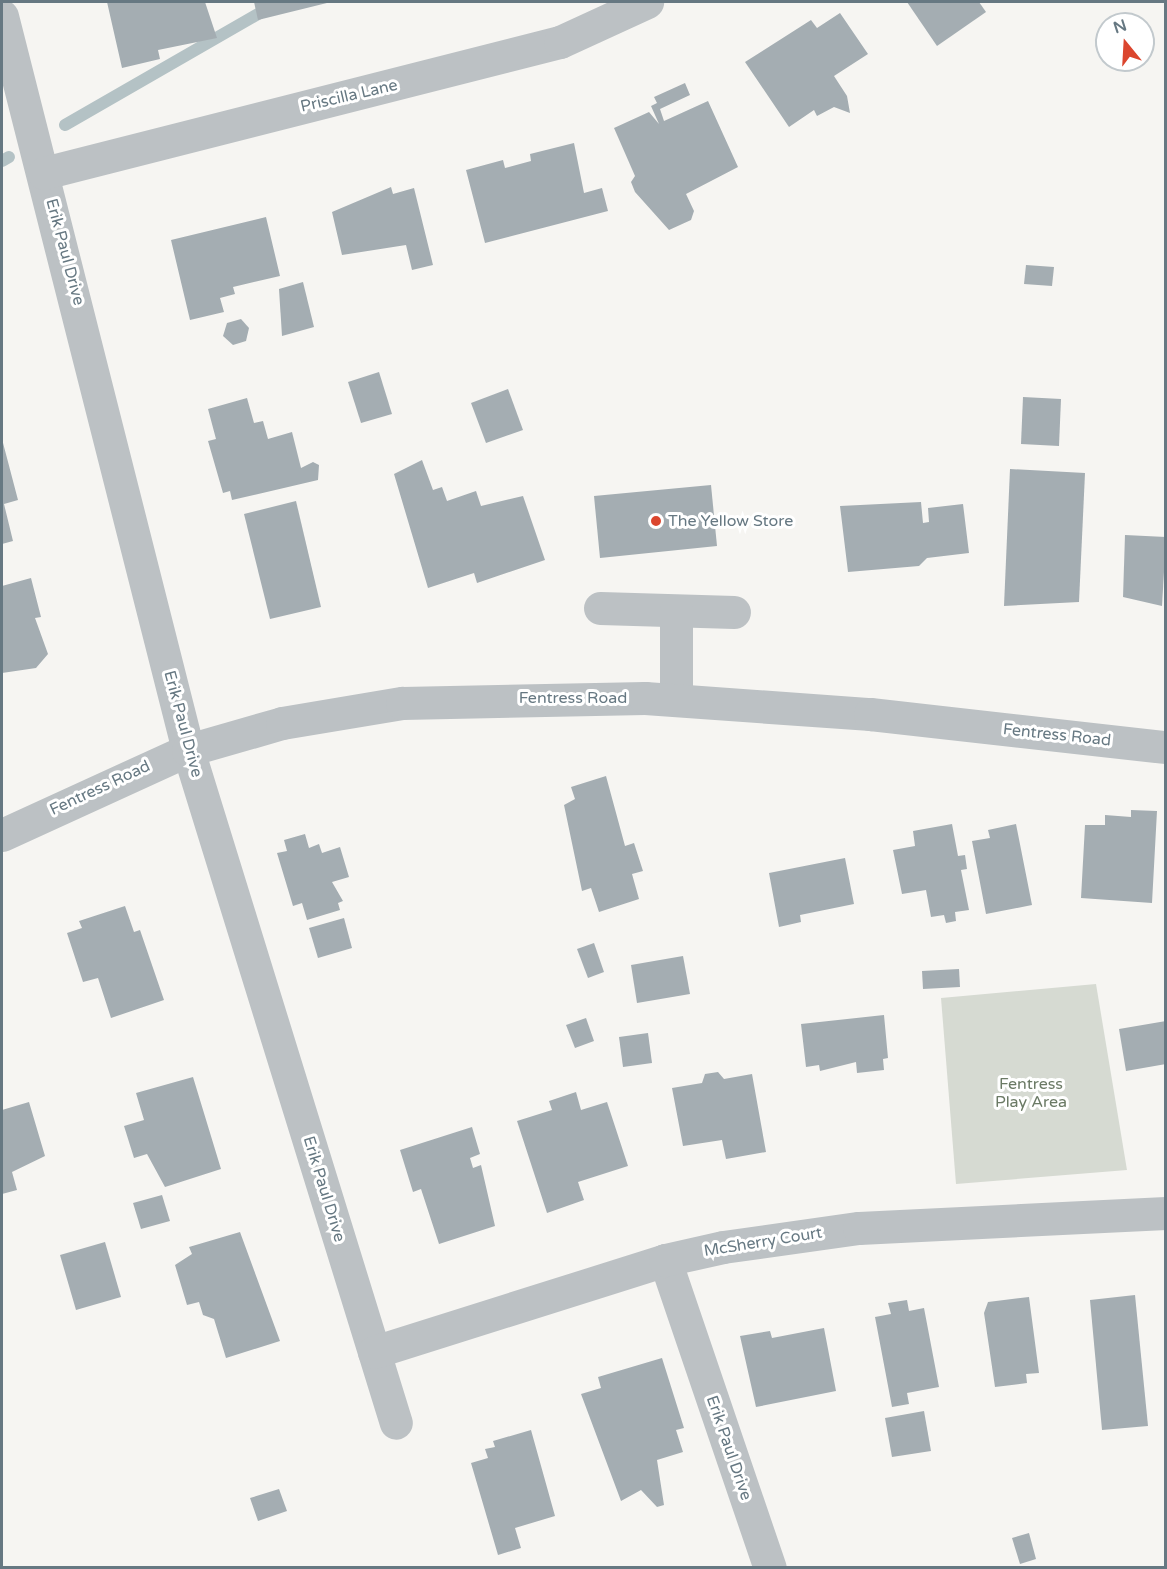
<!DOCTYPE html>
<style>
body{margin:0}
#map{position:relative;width:1167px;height:1569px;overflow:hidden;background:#f6f5f2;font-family:"Varela Round",sans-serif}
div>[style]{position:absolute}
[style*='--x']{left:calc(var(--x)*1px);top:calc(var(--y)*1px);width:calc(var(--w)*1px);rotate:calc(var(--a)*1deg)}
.green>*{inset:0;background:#d6dad2}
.stream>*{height:12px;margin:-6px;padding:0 6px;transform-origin:6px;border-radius:6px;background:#b4c2c5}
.building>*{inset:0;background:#a4adb2}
.minor>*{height:33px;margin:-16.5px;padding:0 16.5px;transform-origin:16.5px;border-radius:16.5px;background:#bcc1c4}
.dots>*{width:16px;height:16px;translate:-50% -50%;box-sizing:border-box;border:3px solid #fff;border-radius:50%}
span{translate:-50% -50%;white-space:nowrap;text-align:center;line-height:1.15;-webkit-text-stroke:6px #fff;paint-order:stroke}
.street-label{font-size:16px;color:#667882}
.poi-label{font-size:16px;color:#667882}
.left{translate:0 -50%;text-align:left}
.park-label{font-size:16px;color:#6b7a65}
.frame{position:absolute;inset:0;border:3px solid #667882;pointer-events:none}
.north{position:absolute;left:1095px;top:12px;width:60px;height:60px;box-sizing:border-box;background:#fff;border:2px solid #c2c9cd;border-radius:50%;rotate:342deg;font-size:16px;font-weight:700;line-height:24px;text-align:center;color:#667882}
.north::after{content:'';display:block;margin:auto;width:21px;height:27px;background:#db462e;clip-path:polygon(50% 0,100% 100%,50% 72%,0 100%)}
</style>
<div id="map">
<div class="green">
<div style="clip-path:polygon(1096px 984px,1127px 1170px,956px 1184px,941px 998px)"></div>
</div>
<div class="stream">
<div style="--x:65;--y:125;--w:247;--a:-29.9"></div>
<div style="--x:2;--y:161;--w:8;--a:-30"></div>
</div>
<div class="building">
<div style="clip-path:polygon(107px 2px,205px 2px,217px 38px,158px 50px,160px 59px,122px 68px)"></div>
<div style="clip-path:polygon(254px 2px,331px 2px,258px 20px)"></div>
<div style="clip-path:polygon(907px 2px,979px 2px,986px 12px,937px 46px)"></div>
<div style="clip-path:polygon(840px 13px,868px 54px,834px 76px,847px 96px,850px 113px,834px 107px,817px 116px,814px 110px,789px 127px,745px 62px,811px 20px,817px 28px)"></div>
<div style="clip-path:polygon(685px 83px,690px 95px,660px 109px,664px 121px,708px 101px,738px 167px,686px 194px,694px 211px,691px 220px,669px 230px,635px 192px,631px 182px,635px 176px,614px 128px,649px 112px,659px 124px,651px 106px,657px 103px,654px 97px)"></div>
<div style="clip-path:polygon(574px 143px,584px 193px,602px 188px,608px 211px,485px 243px,466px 170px,503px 160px,505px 168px,531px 161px,530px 154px)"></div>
<div style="clip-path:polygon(391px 187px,393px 194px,414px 188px,433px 265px,412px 270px,406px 245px,342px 255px,332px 212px)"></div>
<div style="clip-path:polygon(266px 217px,280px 276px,233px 287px,235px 294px,220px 298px,224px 312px,190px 320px,171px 240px)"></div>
<div style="clip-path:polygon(1026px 265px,1054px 267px,1052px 286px,1024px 284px)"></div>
<div style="clip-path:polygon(303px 282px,314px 327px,282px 336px,279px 289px)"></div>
<div style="clip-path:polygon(241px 319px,249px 328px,246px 341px,233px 345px,223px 336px,227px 323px)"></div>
<div style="clip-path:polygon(379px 372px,392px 414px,361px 423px,348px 382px)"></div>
<div style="clip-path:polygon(508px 389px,523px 430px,486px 443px,471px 403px)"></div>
<div style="clip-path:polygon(1023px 397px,1061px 399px,1059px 446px,1021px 444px)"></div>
<div style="clip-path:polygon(247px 398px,254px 423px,263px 421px,268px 439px,292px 432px,301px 468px,313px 462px,319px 465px,318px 480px,232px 500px,230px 491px,223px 493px,208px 441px,216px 439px,208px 409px)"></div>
<div style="clip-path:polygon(2px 439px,18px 500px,4px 504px,13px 541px,2px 544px)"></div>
<div style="clip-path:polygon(422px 460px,433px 490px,442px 487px,447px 501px,476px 491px,481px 506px,523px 496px,545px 560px,477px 583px,474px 573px,428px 588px,394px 474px)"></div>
<div style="clip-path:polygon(1010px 469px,1085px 473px,1079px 602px,1004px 606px)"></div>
<div style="clip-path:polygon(711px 485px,717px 546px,600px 558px,594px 496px)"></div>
<div style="clip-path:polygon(296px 501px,321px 607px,270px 619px,244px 514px)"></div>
<div style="clip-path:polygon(921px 502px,923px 523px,929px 522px,928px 508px,963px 504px,969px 553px,927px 558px,919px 566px,848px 572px,840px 506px)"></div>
<div style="clip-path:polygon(1125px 535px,1166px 537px,1162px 606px,1123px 597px)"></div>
<div style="clip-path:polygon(31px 578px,41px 617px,35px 618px,48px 654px,36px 668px,2px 673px,2px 586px)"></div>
<div style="clip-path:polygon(606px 776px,625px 846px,634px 843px,643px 871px,632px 874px,639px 899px,599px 912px,591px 888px,582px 891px,564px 805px,575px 799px,571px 787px)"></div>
<div style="clip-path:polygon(1131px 810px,1157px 811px,1152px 903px,1081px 898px,1085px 825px,1105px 825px,1105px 815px,1131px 817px)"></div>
<div style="clip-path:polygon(952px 824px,958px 856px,965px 855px,967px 869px,961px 870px,969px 910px,955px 912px,956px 921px,946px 923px,944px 915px,931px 917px,926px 890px,902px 894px,893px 850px,915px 846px,913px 831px)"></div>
<div style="clip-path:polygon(1016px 824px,1032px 905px,986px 914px,972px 841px,990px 838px,988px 830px)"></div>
<div style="clip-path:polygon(305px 834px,309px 848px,319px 844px,322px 853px,340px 847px,349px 877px,332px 882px,343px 901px,338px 903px,340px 910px,307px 920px,302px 903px,293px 906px,277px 853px,287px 851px,284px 840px)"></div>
<div style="clip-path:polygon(845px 858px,854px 904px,800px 915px,801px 922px,779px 927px,769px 873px)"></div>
<div style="clip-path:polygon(125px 906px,134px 932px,140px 930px,164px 1000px,111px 1018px,98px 978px,83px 982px,67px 933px,82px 928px,79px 921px)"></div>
<div style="clip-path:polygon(344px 918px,352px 948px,318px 958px,309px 928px)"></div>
<div style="clip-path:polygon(594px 943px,604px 972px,588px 978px,577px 949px)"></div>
<div style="clip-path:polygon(683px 956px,690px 994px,637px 1003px,631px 965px)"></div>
<div style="clip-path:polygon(959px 969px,960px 987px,923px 989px,922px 971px)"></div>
<div style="clip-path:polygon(884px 1015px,888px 1058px,883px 1059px,884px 1070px,857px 1073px,856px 1062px,820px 1071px,819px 1065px,806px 1067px,801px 1024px)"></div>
<div style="clip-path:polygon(586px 1018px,594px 1041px,575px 1048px,566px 1025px)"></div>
<div style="clip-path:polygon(1166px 1021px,1166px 1064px,1126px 1071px,1119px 1029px)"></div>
<div style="clip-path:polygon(648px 1033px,652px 1063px,623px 1067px,619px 1037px)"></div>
<div style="clip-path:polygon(718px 1072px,724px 1079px,752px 1074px,766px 1152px,726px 1159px,722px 1140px,683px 1146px,672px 1088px,702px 1083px,705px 1074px)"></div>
<div style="clip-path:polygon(193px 1077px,221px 1169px,165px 1187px,147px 1154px,134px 1158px,124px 1126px,144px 1120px,136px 1093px)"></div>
<div style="clip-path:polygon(576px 1092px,581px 1110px,607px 1102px,628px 1166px,578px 1182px,584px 1200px,547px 1213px,517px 1121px,552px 1110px,549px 1101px)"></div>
<div style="clip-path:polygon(29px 1102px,45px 1156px,12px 1172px,17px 1190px,2px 1194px,2px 1110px)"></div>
<div style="clip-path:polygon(472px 1127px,480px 1154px,470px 1158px,473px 1168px,481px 1165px,495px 1226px,439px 1244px,421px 1189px,413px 1192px,400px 1150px)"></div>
<div style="clip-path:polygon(162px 1195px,170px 1221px,141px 1229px,133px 1203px)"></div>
<div style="clip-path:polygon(240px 1232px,280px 1341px,226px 1358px,214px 1319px,203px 1315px,199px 1302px,187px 1305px,175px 1265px,192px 1254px,189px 1247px)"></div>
<div style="clip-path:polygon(105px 1242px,121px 1297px,76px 1310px,60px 1255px)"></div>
<div style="clip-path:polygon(1135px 1295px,1148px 1426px,1102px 1430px,1090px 1300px)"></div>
<div style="clip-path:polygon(1029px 1297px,1039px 1373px,1026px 1374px,1027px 1383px,995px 1387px,984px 1313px,988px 1302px)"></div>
<div style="clip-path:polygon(907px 1300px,909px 1311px,924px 1308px,939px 1387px,907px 1393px,909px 1404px,892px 1407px,875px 1317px,891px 1314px,888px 1303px)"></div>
<div style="clip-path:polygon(824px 1328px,836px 1391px,756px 1407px,740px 1336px,770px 1331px,772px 1338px)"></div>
<div style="clip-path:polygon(662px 1358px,684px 1428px,676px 1430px,683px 1452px,657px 1460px,664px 1505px,657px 1507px,641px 1490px,621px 1501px,581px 1394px,601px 1388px,598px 1377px)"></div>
<div style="clip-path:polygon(924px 1411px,931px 1451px,892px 1457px,885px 1418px)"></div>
<div style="clip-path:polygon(531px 1430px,555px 1516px,515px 1528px,521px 1548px,498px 1555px,471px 1463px,488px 1458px,485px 1449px,495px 1447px,493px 1441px)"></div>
<div style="clip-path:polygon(279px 1489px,287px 1511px,258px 1521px,250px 1498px)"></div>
<div style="clip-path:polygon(1029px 1533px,1036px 1559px,1020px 1564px,1012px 1538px)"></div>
</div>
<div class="minor">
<div style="--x:2;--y:16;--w:757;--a:75.78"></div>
<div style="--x:188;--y:750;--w:704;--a:72.83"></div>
<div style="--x:44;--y:173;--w:532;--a:-14.25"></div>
<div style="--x:560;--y:42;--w:96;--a:-24.7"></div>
<div style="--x:600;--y:608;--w:134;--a:1.7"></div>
<div style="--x:676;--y:700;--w:89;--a:-90"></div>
<div style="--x:2;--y:835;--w:205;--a:-24.6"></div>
<div style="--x:188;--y:750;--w:98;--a:-16"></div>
<div style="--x:282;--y:723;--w:122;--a:-9.5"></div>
<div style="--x:402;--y:703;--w:243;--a:-1.2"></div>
<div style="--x:645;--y:698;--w:226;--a:4.1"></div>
<div style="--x:870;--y:714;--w:298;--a:6.4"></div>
<div style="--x:665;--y:1260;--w:325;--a:71.2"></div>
<div style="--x:374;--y:1352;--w:305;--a:-17.5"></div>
<div style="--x:665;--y:1260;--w:59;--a:-12.6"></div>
<div style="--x:723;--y:1247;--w:137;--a:-8"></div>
<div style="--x:859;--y:1228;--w:307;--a:-2.8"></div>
</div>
<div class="dots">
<div style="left:656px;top:521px;background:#db462e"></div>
</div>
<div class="street-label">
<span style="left:349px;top:96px;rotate:-13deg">Priscilla Lane</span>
<span style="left:65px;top:252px;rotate:75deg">Erik Paul Drive</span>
<span style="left:573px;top:698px">Fentress Road</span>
<span style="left:183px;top:724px;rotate:75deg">Erik Paul Drive</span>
<span style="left:1057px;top:735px;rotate:6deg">Fentress Road</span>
<span style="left:100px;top:788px;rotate:-25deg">Fentress Road</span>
<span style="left:324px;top:1189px;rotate:73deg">Erik Paul Drive</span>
<span style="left:763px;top:1242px;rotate:-9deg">McSherry Court</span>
<span style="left:729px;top:1448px;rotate:71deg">Erik Paul Drive</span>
</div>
<div class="poi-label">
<span class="left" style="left:668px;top:521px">The Yellow Store</span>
</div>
<div class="park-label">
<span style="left:1031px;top:1093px">Fentress<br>Play Area</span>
</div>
<div class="frame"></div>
<div class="north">N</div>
</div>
